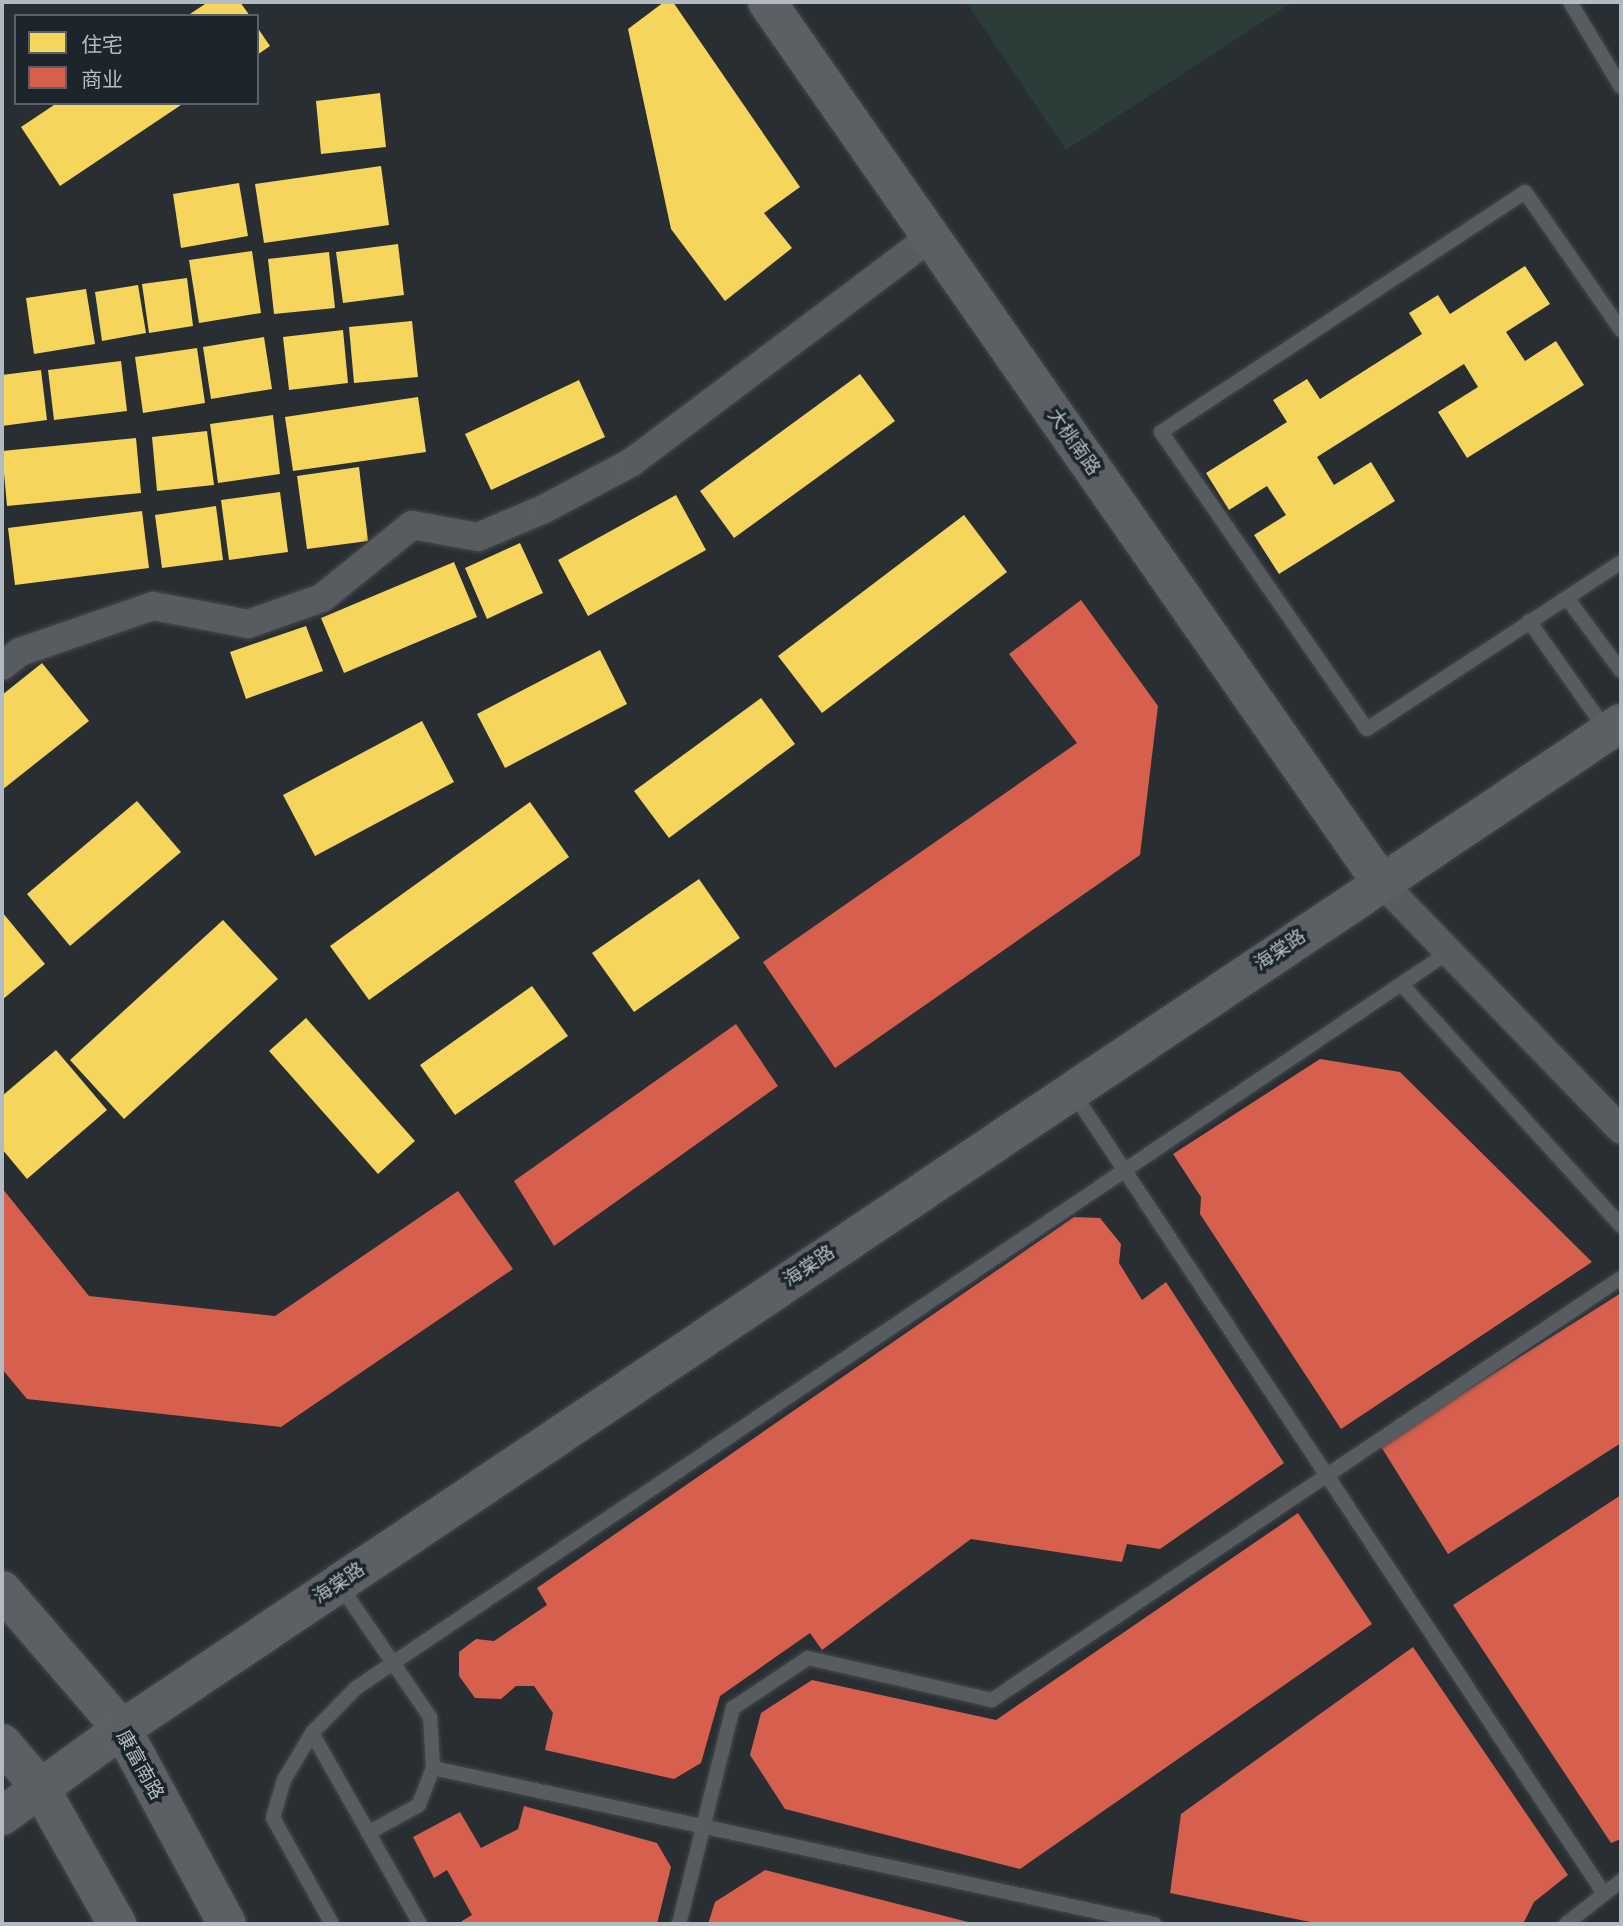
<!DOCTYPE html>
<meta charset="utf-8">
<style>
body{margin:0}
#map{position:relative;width:1623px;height:1926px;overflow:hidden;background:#282e32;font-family:"Work Sans","Noto Sans SC",sans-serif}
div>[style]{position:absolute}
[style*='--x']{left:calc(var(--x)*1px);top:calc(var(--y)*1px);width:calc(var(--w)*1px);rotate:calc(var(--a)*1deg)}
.green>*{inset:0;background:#2b3c39}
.homes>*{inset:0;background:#f6d55c}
.shops>*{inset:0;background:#d6604d}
.roads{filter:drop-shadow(0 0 2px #464a4d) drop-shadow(0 0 2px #464a4d)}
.lane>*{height:14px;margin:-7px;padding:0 7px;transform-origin:7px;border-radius:7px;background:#575c61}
.street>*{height:28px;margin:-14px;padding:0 14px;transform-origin:14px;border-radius:14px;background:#575c61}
.secondary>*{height:38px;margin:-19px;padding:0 19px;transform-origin:19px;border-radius:19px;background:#5c6064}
span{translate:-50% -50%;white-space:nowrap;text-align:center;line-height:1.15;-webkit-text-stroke:7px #1c252b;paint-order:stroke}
.street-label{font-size:19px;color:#b2bbc3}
.frame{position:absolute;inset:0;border:4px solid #b2bbc3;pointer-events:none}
.legend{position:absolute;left:14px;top:14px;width:245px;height:91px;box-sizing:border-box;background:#1c252b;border:2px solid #586168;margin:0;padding:9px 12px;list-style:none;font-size:21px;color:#b2bbc3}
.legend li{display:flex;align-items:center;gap:14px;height:35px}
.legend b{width:35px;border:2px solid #586168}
</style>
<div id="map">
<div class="green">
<div style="clip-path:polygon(966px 2px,1293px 2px,1066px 150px)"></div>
</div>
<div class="homes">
<div style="clip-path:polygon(208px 2px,240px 2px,250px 16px,187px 16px)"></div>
<div style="clip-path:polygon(664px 2px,673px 2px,800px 187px,764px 213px,792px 248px,725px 301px,671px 229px,628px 29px)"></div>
<div style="clip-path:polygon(257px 27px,270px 46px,257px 55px)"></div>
<div style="clip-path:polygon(380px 93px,386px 147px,321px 154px,316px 101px)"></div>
<div style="clip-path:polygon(57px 103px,184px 103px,60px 186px,21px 127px)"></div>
<div style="clip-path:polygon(381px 166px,389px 225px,264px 243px,255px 184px)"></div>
<div style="clip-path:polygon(239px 183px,248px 236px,181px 248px,173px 194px)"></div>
<div style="clip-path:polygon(398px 244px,404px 295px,343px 303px,336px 252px)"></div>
<div style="clip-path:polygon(252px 251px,261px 313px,199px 323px,189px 260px)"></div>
<div style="clip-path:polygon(329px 252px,335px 308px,274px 314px,268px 259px)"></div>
<div style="clip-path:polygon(1525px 266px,1550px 304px,1506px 332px,1525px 361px,1556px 341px,1584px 385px,1467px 458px,1438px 412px,1478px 387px,1464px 364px,1317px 457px,1334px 485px,1371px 462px,1395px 501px,1279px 574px,1254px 535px,1286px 515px,1267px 486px,1229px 510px,1206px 473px,1287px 422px,1273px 400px,1307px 379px,1320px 399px,1422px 334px,1409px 313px,1438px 295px,1450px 314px)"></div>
<div style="clip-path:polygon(187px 278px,193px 326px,149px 333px,142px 284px)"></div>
<div style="clip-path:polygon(138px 285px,146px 333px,102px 341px,95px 292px)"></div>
<div style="clip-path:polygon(86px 289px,95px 344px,34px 354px,26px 298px)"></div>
<div style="clip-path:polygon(412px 321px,418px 377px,354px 383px,349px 327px)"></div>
<div style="clip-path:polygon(343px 330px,348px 383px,289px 390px,283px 337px)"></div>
<div style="clip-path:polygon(264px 337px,272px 389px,211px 399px,203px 347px)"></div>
<div style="clip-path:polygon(197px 348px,205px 403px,143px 413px,135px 357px)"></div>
<div style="clip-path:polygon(121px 361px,127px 411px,54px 420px,48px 370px)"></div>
<div style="clip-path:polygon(41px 370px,47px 420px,2px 426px,2px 375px)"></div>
<div style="clip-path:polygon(860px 374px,895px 421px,734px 538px,700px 491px)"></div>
<div style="clip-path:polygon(579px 380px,605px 437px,491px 490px,465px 434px)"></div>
<div style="clip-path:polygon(418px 397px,426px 452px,293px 471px,285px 417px)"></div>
<div style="clip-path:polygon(273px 415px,280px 474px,218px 483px,210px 424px)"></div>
<div style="clip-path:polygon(207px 431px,214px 485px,157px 491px,152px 437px)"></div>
<div style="clip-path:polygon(136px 438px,141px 493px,7px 506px,2px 451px)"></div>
<div style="clip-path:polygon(359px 467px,368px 541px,307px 549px,297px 476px)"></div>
<div style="clip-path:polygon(280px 492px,288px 552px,229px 560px,221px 500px)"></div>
<div style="clip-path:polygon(676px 495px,706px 550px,588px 616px,558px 560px)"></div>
<div style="clip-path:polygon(216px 506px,223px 560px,162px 568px,155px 515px)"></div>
<div style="clip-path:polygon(142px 511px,149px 568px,15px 585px,8px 528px)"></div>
<div style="clip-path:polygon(964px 515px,1007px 572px,822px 713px,778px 656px)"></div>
<div style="clip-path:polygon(520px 543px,543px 593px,487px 619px,465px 568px)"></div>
<div style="clip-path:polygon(454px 562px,477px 617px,344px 673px,321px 618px)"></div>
<div style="clip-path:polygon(306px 626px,323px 671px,246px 699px,230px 652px)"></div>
<div style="clip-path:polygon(600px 650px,627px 704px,505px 768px,477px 714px)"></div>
<div style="clip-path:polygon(42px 663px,89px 721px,2px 790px,2px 695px)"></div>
<div style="clip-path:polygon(761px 698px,795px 744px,669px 838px,634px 791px)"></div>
<div style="clip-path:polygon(422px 721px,454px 782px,315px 856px,283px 795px)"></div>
<div style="clip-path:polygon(137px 801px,181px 852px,70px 946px,27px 894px)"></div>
<div style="clip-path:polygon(530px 802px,569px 857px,369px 1000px,330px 946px)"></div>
<div style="clip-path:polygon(699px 879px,740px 938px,634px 1012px,592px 953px)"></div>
<div style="clip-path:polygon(2px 912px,45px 964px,2px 1000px)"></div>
<div style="clip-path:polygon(223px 920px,278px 979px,124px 1119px,70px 1060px)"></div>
<div style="clip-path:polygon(532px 986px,568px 1036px,455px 1115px,420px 1065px)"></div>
<div style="clip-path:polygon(306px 1018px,415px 1141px,378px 1174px,269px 1051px)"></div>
<div style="clip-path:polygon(56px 1050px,107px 1110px,27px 1179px,2px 1149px,2px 1096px)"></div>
</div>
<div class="shops">
<div style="clip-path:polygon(1081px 600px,1158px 706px,1140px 855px,835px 1068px,763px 962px,1077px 743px,1009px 654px)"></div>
<div style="clip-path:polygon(736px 1024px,778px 1086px,554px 1246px,514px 1181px)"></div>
<div style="clip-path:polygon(1320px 1059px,1400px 1072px,1592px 1262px,1341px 1429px,1200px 1214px,1201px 1197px,1173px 1154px)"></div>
<div style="clip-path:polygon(2px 1188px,89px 1296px,275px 1316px,458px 1191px,513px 1269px,281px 1427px,27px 1399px,2px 1369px)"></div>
<div style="clip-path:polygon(1074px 1217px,1100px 1218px,1121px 1244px,1119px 1263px,1142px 1300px,1166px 1282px,1284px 1463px,1160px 1549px,1127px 1544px,1122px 1562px,971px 1539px,822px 1650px,810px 1633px,720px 1696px,701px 1763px,674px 1779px,545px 1750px,553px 1713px,534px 1686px,516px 1686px,501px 1699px,475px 1698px,459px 1676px,459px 1652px,476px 1639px,494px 1641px,547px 1605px,537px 1588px)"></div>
<div style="clip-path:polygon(1621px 1293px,1621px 1443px,1448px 1554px,1380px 1445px)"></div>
<div style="clip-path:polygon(1621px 1495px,1621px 1839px,1611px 1843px,1453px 1605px)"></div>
<div style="clip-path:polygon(1298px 1513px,1372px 1624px,1020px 1869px,785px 1809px,750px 1755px,761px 1713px,812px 1680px,996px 1720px)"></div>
<div style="clip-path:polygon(1413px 1647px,1568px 1875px,1534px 1902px,1523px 1924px,1320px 1924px,1170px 1893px,1181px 1814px)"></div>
<div style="clip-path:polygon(524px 1806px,657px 1843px,671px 1867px,657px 1924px,457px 1924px,472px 1915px,447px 1870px,434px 1878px,413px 1837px,460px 1812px,481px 1848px,518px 1829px)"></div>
<div style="clip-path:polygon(765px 1870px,972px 1923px,972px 1924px,708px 1924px,715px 1902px)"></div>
</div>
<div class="roads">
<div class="lane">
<div style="--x:1570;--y:2;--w:99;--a:59"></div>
<div style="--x:1621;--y:330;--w:168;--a:-124.8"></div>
<div style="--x:1525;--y:192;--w:436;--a:146.6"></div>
<div style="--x:1161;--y:432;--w:361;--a:55.3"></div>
<div style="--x:1367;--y:729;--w:304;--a:-33.3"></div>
<div style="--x:1567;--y:598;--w:91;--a:53.5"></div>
<div style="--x:1529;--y:621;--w:135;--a:54.7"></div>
<div style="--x:1402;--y:985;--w:326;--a:47.7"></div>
<div style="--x:1072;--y:1091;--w:961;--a:56.46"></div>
<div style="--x:339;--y:1584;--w:161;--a:55.6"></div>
<div style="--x:430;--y:1717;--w:51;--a:86.6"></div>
<div style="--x:433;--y:1768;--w:40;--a:111"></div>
<div style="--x:419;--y:1805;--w:58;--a:151.2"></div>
<div style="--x:312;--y:1733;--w:219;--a:60.5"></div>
<div style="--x:433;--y:1768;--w:738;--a:12.21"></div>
<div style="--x:332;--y:1924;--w:121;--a:-119.1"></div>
<div style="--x:273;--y:1818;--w:40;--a:-74"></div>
<div style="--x:284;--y:1780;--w:55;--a:-59.2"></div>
<div style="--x:312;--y:1733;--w:63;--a:-45.6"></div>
<div style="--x:356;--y:1688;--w:1318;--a:-33.96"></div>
<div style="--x:679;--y:1924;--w:223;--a:-76"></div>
<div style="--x:733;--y:1708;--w:90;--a:-33.7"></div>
<div style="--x:808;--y:1658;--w:189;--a:12.9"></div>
<div style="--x:992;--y:1700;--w:757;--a:-33.86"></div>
<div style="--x:1566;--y:1924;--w:70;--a:-38"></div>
</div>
<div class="street">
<div style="--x:2;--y:666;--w:23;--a:-38"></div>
<div style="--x:20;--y:652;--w:141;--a:-19.1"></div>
<div style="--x:153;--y:606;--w:97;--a:10.7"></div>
<div style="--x:248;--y:624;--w:78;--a:-19.4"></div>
<div style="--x:322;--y:598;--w:116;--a:-39"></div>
<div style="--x:412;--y:525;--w:67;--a:10.3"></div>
<div style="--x:478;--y:537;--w:72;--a:-23"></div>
<div style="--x:544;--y:509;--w:100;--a:-28.1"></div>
<div style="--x:632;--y:462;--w:374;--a:-37"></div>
<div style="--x:1381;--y:882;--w:345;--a:45.9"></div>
</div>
<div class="secondary">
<div style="--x:767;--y:2;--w:1073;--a:55.1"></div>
<div style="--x:2;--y:1590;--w:184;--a:49.2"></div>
<div style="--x:122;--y:1729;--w:221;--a:61.7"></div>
<div style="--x:2;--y:1743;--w:57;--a:49.3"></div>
<div style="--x:39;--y:1786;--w:159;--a:60.5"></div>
<div style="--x:2;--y:1816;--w:148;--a:-35.9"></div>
<div style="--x:122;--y:1729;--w:1805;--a:-33.87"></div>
</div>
</div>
<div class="street-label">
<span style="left:1074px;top:442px;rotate:55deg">大桃南路</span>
<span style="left:1280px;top:950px;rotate:-34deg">海棠路</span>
<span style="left:809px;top:1266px;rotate:-34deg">海棠路</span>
<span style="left:339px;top:1583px;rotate:-34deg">海棠路</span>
<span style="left:140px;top:1765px;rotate:61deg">康富南路</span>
</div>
<div class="frame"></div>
<ul class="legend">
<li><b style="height:19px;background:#f6d55c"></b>住宅</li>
<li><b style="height:19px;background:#d6604d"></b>商业</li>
</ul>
</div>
